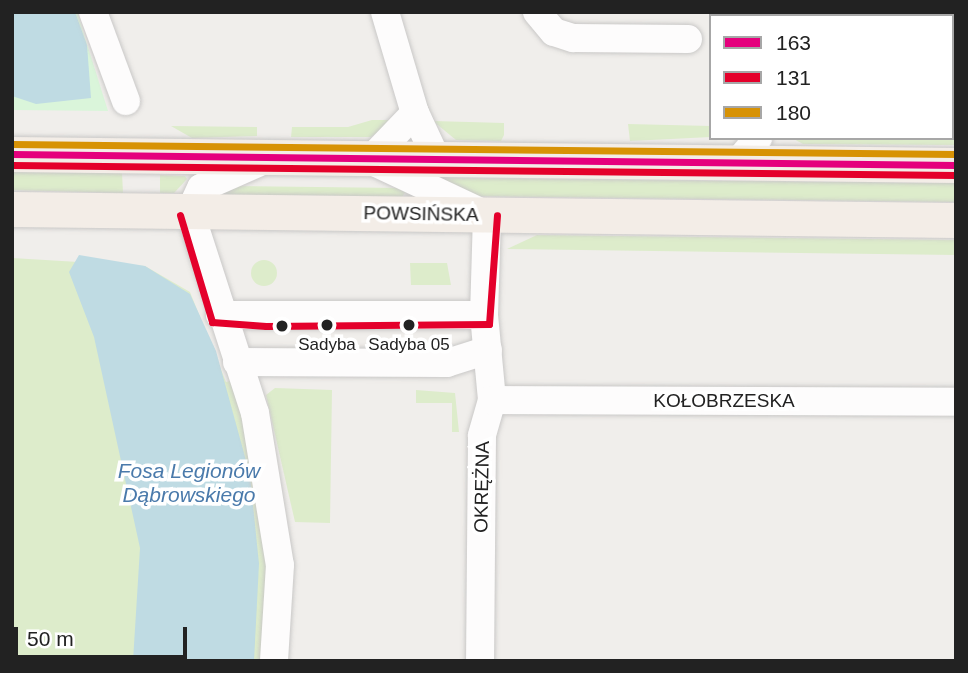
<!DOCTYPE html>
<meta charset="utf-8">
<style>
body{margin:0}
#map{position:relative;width:968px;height:673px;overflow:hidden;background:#f0eeeb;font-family:Arial,sans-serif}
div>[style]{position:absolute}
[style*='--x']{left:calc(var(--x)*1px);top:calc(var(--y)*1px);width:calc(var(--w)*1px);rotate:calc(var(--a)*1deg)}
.grass>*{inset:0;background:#ddeccb}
.round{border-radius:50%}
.park>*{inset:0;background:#daf5da}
.water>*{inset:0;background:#bfdbe3}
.roads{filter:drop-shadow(0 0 2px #c9c8c7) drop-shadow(0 0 2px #c9c8c7)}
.minor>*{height:28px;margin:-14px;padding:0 14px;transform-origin:14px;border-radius:14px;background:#fdfcfc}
.major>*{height:35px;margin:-17.5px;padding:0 17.5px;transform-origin:17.5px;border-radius:17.5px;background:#f3ede7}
.bus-1>*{height:7px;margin:-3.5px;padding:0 3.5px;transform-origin:3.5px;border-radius:3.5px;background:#e5007d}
.bus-2>*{height:7px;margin:-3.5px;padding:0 3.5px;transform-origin:3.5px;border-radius:3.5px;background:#e4002b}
.bus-3>*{height:7px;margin:-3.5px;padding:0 3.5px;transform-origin:3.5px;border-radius:3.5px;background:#d79205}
.dots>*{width:19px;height:19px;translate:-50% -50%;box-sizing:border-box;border:4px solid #fff;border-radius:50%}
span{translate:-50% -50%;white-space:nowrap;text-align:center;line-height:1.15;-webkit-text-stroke:7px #fff;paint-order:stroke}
.bus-label{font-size:17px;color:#222}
.street-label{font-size:19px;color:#222}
.water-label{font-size:21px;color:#4a7aab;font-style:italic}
.frame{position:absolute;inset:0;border:14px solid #222;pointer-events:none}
.legend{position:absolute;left:709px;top:14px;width:245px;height:126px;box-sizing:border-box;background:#fff;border:2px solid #a7a7a7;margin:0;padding:9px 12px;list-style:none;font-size:21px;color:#222}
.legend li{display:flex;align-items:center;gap:14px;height:35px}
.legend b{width:35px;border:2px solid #a7a7a7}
.scale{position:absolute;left:14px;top:627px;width:173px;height:32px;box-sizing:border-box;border:4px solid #222;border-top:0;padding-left:9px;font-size:21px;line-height:24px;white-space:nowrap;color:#222;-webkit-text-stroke:5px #fff;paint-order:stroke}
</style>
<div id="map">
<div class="grass">
<div style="clip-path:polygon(372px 120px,394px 120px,371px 137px,291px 137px,292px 127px,348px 127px)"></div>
<div style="clip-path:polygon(433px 121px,504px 123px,504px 135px,501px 141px,456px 140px)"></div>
<div style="clip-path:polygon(628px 124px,711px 126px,711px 137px,630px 141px)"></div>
<div style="clip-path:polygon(171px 126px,257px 127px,257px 136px,192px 138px)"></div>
<div style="clip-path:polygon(956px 137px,955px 145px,803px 144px,792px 138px)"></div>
<div style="clip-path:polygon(12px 170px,122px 173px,123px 193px,12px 190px)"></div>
<div style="clip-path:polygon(160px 175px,185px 176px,187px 179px,174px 193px,160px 193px)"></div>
<div style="clip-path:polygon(437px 178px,956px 183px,956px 202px,470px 196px)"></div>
<div style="clip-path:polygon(223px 186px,400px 188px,406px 191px,402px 197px,222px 195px)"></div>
<div style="clip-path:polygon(537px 235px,956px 240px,956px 255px,507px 249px)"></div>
<div style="clip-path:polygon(12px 258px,145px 266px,190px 292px,226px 382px,235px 380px,272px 576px,265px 661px,12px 661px)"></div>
<div class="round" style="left:251px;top:260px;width:26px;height:26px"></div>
<div style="clip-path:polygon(410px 263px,447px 263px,451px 285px,411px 285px)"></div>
<div style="clip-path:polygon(275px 388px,332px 390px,330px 523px,295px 522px,266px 395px)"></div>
<div style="clip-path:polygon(416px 390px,455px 393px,459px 432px,452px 432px,452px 403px,416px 403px)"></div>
</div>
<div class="park">
<div style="clip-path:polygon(12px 12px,77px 12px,108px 111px,12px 110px)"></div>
</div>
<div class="water">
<div style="clip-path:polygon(12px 12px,75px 12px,87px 45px,91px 98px,36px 104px,12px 96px)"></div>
<div style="clip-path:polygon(79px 255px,145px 266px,190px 294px,216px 351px,250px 475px,259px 564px,254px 661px,133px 661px,140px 548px,94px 337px,69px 272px)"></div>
</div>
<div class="roads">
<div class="minor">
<div style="--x:93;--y:12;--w:95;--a:69.7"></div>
<div style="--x:385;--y:12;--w:105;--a:73.5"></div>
<div style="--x:415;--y:113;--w:52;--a:64.9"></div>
<div style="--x:537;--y:12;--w:26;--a:50"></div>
<div style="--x:554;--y:32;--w:20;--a:18"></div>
<div style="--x:573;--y:38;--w:115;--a:0.5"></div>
<div style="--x:952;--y:99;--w:4;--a:0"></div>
<div style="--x:415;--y:113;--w:65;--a:133.8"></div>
<div style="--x:370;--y:160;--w:129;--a:25.2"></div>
<div style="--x:487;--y:215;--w:100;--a:91.7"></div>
<div style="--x:484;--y:315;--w:85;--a:84.6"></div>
<div style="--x:492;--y:400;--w:37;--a:106"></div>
<div style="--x:482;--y:436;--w:225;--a:90.5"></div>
<div style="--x:258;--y:163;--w:62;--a:156.3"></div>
<div style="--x:201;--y:188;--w:26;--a:115"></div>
<div style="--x:190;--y:212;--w:211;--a:72.1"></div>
<div style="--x:255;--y:413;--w:154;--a:80.7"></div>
<div style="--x:280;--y:565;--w:96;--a:93.6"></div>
<div style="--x:737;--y:163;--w:33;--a:-50"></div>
<div style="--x:220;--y:315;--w:264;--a:0"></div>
<div style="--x:237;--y:362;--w:210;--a:0.3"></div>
<div style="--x:447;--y:363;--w:43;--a:-17.6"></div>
<div style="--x:492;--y:400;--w:464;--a:0.2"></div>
</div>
<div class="major">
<div style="--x:12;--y:154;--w:944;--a:0.67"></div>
<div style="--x:12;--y:209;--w:944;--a:0.67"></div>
</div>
</div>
<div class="bus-1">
<div style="--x:12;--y:154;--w:944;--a:0.67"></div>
</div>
<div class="bus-2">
<div style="--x:12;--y:165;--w:944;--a:0.61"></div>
<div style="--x:180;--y:215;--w:112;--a:73.3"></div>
<div style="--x:212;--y:322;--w:54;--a:4.2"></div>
<div style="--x:266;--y:326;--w:223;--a:-0.5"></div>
<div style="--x:489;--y:324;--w:109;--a:-85.8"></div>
</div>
<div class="bus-3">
<div style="--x:12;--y:144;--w:944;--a:0.61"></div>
</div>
<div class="dots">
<div style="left:327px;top:325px;background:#222"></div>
<div style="left:409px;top:325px;background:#222"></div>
<div style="left:282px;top:326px;background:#222"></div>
</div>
<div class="bus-label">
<span style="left:327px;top:345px">Sadyba</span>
<span style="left:409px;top:345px">Sadyba 05</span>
</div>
<div class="street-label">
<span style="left:421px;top:214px;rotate:1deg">POWSIŃSKA</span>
<span style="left:724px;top:401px">KOŁOBRZESKA</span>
<span style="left:482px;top:487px;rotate:-89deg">OKRĘŻNA</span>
</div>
<div class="water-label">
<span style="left:189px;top:483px">Fosa Legionów<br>Dąbrowskiego</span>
</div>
<div class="frame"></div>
<ul class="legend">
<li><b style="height:9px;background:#e5007d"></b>163</li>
<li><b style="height:9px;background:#e4002b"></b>131</li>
<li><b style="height:9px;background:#d79205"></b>180</li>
</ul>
<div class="scale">50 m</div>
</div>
